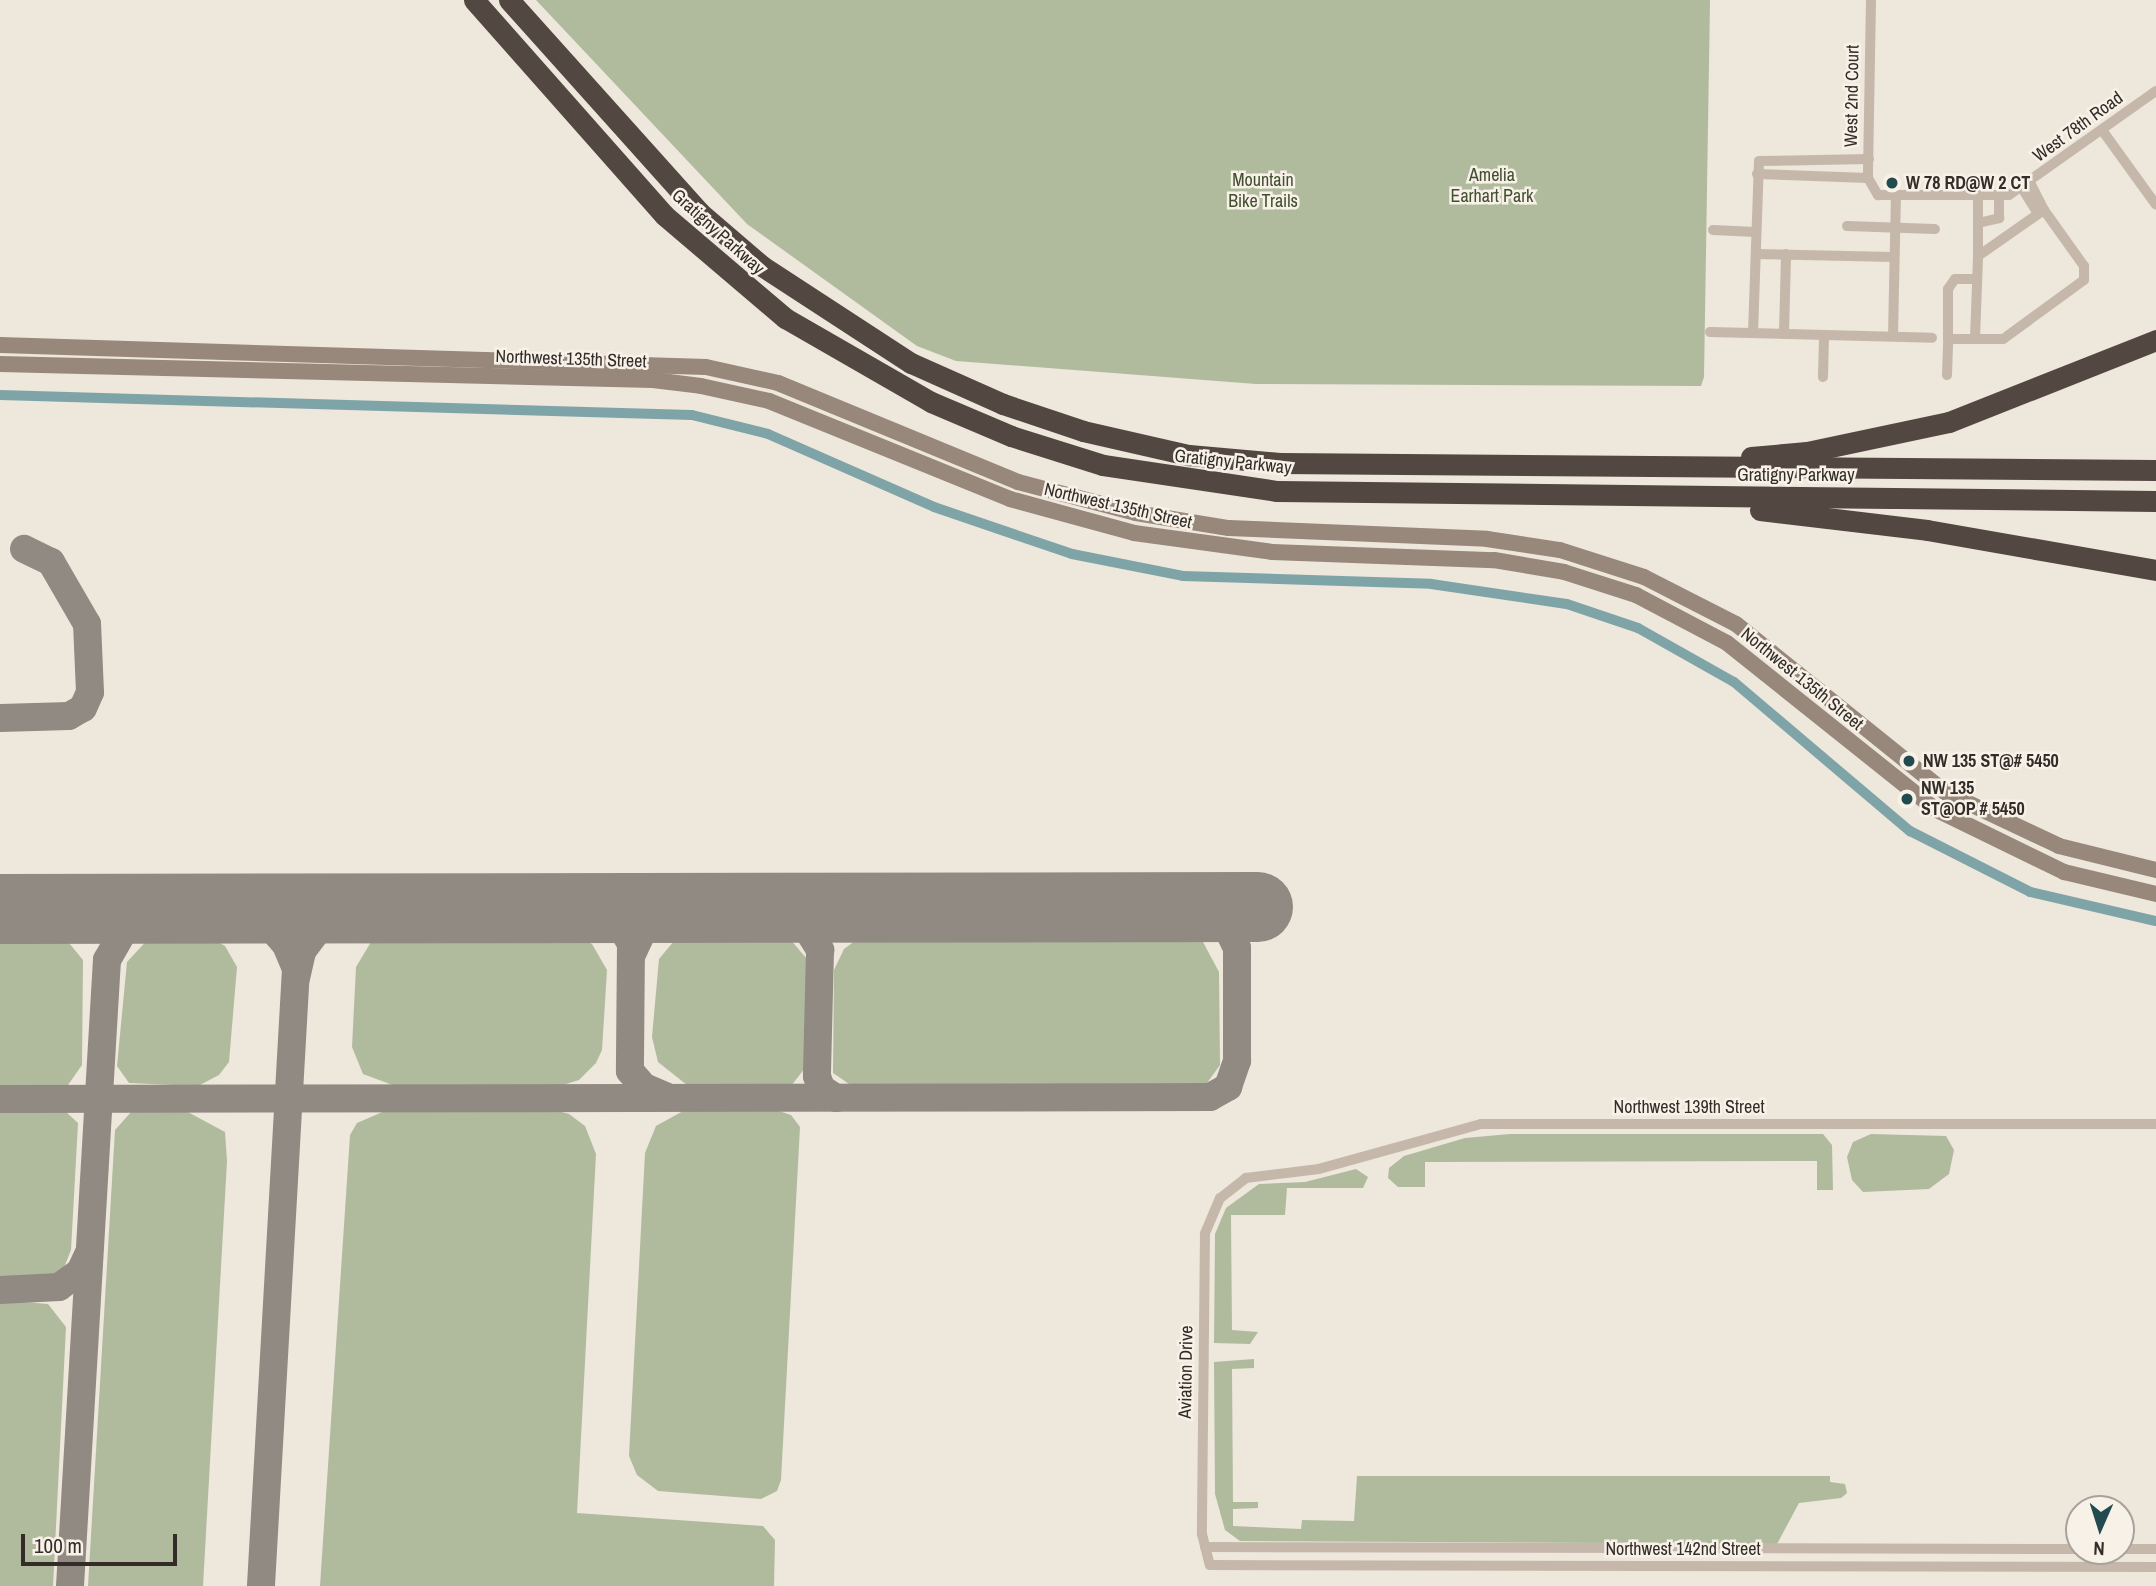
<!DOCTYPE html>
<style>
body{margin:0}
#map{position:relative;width:2156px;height:1586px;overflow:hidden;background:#eee7dc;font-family:"Archivo Narrow",sans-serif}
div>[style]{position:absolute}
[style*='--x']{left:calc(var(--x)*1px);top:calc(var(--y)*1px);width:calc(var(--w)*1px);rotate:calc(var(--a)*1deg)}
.green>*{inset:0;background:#b0bb9e}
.canal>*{height:10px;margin:-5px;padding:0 5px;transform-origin:5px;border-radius:5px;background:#7fa4a8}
.taxiway>*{height:28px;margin:-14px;padding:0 14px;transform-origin:14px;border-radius:14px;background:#908a82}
.runway>*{height:70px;margin:-35px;padding:0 35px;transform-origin:35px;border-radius:35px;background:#908a82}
.street>*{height:10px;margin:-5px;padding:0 5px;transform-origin:5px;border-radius:5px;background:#c5b8aa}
.secondary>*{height:16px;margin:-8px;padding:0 8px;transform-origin:8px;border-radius:8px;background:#98877b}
.highway>*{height:21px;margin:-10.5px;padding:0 10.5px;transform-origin:10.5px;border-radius:10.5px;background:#534741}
.dots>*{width:19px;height:19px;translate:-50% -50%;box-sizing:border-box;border:4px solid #f7f1e8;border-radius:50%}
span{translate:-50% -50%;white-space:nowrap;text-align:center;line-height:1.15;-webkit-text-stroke:5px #f7f1e8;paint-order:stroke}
.street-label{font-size:18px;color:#332c28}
.park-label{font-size:18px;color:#414e2f}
.poi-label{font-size:18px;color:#332c28;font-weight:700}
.left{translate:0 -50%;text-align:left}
.north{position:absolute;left:2065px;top:1495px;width:70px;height:70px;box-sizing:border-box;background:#f7f1e8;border:2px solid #a9a29b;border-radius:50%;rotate:183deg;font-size:19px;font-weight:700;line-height:28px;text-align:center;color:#332c28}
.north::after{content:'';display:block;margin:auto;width:24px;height:32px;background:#234a4f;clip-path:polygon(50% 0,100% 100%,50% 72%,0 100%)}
.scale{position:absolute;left:21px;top:1534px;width:156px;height:32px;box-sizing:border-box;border:4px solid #332c28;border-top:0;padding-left:9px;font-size:21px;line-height:24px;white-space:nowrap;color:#332c28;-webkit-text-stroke:5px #f7f1e8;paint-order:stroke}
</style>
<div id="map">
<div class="green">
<div style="clip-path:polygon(536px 0,1710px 0,1704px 377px,1701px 386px,1256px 384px,956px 361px,917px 346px,747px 224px)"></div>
<div style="clip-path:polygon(198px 931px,225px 946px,237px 967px,229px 1062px,219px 1075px,198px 1086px,129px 1083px,117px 1066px,127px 962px,151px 936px)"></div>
<div style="clip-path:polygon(405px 931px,568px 932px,592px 944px,607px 970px,602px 1050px,596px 1063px,579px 1080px,563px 1085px,398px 1087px,363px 1074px,352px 1047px,356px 967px,371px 942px)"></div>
<div style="clip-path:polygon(699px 931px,771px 931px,790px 939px,806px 958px,811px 976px,805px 1068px,791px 1086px,687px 1085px,658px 1062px,652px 1037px,659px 959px,674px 941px)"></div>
<div style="clip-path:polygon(1177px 931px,1203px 942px,1219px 972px,1220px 1065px,1207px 1083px,852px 1086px,833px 1073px,834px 970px,844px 949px,863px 935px)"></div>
<div style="clip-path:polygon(0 932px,49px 934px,69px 943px,83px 960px,82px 1065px,68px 1085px,0 1086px)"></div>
<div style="clip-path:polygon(550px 1109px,569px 1114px,585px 1126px,596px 1154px,577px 1513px,763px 1526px,775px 1540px,774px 1586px,320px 1586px,350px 1135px,357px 1123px,387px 1110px)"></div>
<div style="clip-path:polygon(0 1110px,65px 1111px,78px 1123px,71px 1250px,63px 1270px,52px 1277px,0 1278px)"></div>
<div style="clip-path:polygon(184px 1110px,225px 1132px,227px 1161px,203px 1586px,88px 1586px,115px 1130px,132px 1111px)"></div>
<div style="clip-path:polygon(683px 1111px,776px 1110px,791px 1115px,800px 1127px,781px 1480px,777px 1491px,761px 1499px,658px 1491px,637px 1475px,629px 1456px,645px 1153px,656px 1126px)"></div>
<div style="clip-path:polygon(1510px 1134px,1823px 1134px,1832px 1145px,1833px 1190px,1817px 1190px,1817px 1161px,1425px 1162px,1425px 1187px,1398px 1187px,1388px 1178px,1389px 1168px,1404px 1156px,1465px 1138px)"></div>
<div style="clip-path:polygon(1871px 1134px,1946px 1136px,1954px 1150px,1949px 1174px,1929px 1189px,1863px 1192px,1852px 1180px,1847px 1157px,1853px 1142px)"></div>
<div style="clip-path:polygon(1356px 1169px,1368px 1177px,1363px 1188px,1287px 1188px,1285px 1215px,1231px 1215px,1232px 1330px,1258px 1332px,1250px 1344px,1214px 1343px,1215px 1234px,1226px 1208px,1259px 1184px,1305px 1182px)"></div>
<div style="clip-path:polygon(0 1300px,48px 1304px,66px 1327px,53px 1586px,0 1586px)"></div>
<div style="clip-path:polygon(1254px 1359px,1254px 1368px,1232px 1369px,1233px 1502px,1258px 1502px,1258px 1508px,1233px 1509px,1233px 1526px,1301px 1529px,1302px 1520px,1354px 1521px,1357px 1476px,1830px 1476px,1830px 1482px,1845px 1484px,1847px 1493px,1841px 1498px,1799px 1503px,1777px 1544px,1240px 1541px,1225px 1530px,1215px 1494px,1214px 1362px)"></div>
</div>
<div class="canal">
<div style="--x:0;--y:395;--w:692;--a:1.66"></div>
<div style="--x:692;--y:415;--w:78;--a:14"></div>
<div style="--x:768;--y:434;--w:181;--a:23.7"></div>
<div style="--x:934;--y:507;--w:146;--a:18.8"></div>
<div style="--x:1072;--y:554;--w:113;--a:11.2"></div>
<div style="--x:1183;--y:576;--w:248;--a:1.8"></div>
<div style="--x:1431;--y:584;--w:137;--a:8.4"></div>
<div style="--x:1567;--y:604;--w:75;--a:18.7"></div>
<div style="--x:1638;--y:628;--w:110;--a:29.4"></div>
<div style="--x:1734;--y:682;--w:231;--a:40.3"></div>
<div style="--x:1910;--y:831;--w:135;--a:26.9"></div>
<div style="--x:2030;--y:892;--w:129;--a:13"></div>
</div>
<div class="taxiway">
<div style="--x:0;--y:718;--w:69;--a:-1.7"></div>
<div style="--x:69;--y:716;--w:16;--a:-30"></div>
<div style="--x:83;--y:708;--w:17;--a:-66"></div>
<div style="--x:90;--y:692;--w:68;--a:-92.5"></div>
<div style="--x:87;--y:624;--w:72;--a:-120.1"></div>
<div style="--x:51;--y:562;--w:30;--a:-154"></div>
<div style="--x:219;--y:908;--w:50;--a:17.4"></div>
<div style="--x:267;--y:923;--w:29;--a:49"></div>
<div style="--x:286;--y:945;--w:26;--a:67"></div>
<div style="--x:296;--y:969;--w:618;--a:93.25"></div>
<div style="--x:589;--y:908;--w:28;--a:19"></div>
<div style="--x:615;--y:917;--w:31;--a:59"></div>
<div style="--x:631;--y:944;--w:127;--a:90.5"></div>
<div style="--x:630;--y:1071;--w:21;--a:49"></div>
<div style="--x:644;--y:1087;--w:26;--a:23"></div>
<div style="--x:777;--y:908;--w:31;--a:31"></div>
<div style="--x:804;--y:924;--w:31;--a:58"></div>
<div style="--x:820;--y:950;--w:126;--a:91.4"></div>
<div style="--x:817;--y:1076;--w:13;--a:72"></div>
<div style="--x:821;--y:1088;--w:18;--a:34"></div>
<div style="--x:632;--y:954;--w:33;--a:-65"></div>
<div style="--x:646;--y:924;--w:39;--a:-24"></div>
<div style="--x:296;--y:978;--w:28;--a:-77"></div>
<div style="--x:302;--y:951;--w:26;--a:-53"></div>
<div style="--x:318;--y:930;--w:30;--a:-33"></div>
<div style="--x:343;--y:914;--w:26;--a:-13"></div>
<div style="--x:0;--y:1099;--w:1210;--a:-0.09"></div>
<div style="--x:1210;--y:1097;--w:21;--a:-29"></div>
<div style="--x:1228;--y:1087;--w:28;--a:-71"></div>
<div style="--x:1237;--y:1061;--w:113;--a:-90"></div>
<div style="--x:1237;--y:948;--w:46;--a:-116"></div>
<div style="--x:0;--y:1290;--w:59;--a:-2.9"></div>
<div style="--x:59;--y:1287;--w:26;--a:-36"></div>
<div style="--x:80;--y:1272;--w:21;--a:-65"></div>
<div style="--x:70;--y:1586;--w:627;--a:-86.62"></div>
<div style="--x:107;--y:960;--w:48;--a:-60.3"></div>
<div style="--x:131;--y:918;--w:28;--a:-19"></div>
</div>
<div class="runway">
<div style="--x:0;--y:909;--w:1258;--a:-0.09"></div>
</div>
<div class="street">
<div style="--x:1871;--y:0;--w:178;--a:91"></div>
<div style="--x:1868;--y:178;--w:20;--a:60"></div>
<div style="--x:1878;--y:195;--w:131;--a:0"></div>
<div style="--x:2009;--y:195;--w:180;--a:-35.3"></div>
<div style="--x:2102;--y:130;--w:92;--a:54.2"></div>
<div style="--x:1757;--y:174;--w:111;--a:2.1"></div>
<div style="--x:2022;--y:188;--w:26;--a:58"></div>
<div style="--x:2036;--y:210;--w:8;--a:0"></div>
<div style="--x:2044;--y:210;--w:31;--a:-117"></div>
<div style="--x:2044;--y:210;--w:69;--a:54.5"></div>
<div style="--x:2084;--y:266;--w:14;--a:90"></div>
<div style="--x:2084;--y:280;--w:100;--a:143.9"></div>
<div style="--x:2003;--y:339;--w:28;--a:180"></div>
<div style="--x:1975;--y:339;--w:83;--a:-87.9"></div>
<div style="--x:1978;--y:256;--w:80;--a:-34.9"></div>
<div style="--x:1978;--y:223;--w:22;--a:-13"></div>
<div style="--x:1999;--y:218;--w:21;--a:-90"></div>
<div style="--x:1847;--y:226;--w:88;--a:2"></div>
<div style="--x:1713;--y:230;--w:43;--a:2.7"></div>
<div style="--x:1756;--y:254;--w:138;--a:1.2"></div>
<div style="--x:1978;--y:256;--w:58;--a:-90"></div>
<div style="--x:1710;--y:332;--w:222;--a:1.5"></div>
<div style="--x:1753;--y:333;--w:172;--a:-88"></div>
<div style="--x:1759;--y:161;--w:110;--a:-1"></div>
<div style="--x:1784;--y:333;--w:79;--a:-88.5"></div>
<div style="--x:1893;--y:336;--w:138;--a:-88.8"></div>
<div style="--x:1975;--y:339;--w:27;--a:180"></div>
<div style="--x:1948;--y:339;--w:50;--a:-90"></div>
<div style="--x:1948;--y:289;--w:12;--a:-55"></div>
<div style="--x:1955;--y:279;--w:22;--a:0"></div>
<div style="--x:1947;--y:375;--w:36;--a:-88"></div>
<div style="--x:1823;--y:377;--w:42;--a:-88.6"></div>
<div style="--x:2156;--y:1124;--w:675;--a:180"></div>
<div style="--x:1481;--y:1124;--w:168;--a:164.5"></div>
<div style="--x:1319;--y:1169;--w:74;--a:173"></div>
<div style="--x:1246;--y:1178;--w:33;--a:142"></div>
<div style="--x:1220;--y:1198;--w:39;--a:113"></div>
<div style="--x:1205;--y:1234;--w:300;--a:90.6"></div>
<div style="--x:1202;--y:1534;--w:32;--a:76"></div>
<div style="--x:1210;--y:1565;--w:946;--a:0.12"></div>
<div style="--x:1205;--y:1547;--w:874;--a:0.13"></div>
<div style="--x:2121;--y:1549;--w:35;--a:0"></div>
</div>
<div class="secondary">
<div style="--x:0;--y:345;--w:706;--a:1.78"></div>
<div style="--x:706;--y:367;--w:74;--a:12.5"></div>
<div style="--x:778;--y:383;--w:260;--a:22.4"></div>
<div style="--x:1018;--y:482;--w:122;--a:14.7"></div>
<div style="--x:1136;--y:513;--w:94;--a:9.2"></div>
<div style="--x:1229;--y:528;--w:258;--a:2.4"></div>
<div style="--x:1487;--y:539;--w:74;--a:8.6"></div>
<div style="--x:1560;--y:550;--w:88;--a:17.8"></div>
<div style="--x:1644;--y:577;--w:103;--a:27.1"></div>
<div style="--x:1736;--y:624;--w:268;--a:38.8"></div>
<div style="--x:1945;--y:792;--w:126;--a:25.3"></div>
<div style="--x:2059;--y:846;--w:100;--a:13.9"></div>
<div style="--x:0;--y:364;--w:653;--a:1.4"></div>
<div style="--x:653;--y:380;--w:48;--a:7.1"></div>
<div style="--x:701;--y:386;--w:70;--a:12.4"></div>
<div style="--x:769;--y:401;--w:260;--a:22.1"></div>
<div style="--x:1010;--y:499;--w:129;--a:15.3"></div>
<div style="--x:1134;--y:533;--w:139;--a:7.8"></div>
<div style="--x:1272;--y:552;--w:222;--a:2.1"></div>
<div style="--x:1494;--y:560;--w:71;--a:9.7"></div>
<div style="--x:1564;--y:572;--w:76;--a:17.7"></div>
<div style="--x:1636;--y:595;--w:103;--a:27.8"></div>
<div style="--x:1727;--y:643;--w:266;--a:38.6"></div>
<div style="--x:1935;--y:809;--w:144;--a:26"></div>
<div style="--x:2064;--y:872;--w:95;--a:13.4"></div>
</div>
<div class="highway">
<div style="--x:474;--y:0;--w:287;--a:48.5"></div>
<div style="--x:664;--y:215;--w:159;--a:40.4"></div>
<div style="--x:785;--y:318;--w:168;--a:29.9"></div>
<div style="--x:931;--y:402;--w:87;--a:23"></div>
<div style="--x:1011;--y:436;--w:96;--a:17.5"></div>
<div style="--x:1103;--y:465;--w:176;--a:8.5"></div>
<div style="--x:1277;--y:491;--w:879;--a:0.65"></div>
<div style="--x:509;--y:0;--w:285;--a:48.1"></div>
<div style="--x:699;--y:212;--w:83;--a:40.6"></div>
<div style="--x:762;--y:266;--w:178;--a:33.1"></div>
<div style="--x:911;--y:363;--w:101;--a:24"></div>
<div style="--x:1003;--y:404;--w:84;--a:18.6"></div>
<div style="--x:1083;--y:431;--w:109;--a:12.8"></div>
<div style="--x:1189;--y:455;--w:91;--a:5"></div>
<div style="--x:1280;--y:463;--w:876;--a:0.46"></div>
<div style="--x:1751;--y:457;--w:56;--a:-5.1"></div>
<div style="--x:1807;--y:452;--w:145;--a:-11.9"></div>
<div style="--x:1949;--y:422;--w:223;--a:-21.6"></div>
<div style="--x:1760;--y:510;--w:168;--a:6.8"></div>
<div style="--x:1927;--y:530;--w:232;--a:9.9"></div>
</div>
<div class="dots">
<div style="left:1892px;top:183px;background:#234a4f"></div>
<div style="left:1909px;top:761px;background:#234a4f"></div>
<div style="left:1907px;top:799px;background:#234a4f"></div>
</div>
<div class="street-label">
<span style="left:1852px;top:96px;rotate:-89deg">West 2nd Court</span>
<span style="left:2078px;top:127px;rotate:-36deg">West 78th Road</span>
<span style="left:718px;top:232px;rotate:42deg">Gratigny Parkway</span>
<span style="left:571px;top:359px;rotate:2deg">Northwest 135th Street</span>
<span style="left:1233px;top:462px;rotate:6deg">Gratigny Parkway</span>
<span style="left:1796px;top:475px">Gratigny Parkway</span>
<span style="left:1118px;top:506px;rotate:13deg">Northwest 135th Street</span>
<span style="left:1802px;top:679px;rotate:39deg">Northwest 135th Street</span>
<span style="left:1689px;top:1107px">Northwest 139th Street</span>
<span style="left:1186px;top:1372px;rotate:-89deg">Aviation Drive</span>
<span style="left:1683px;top:1549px">Northwest 142nd Street</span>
</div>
<div class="park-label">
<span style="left:1492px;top:186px">Amelia<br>Earhart Park</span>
<span style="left:1263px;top:191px">Mountain<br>Bike Trails</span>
</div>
<div class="poi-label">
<span class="left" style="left:1906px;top:183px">W 78 RD@W 2 CT</span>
<span class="left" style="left:1923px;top:761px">NW 135 ST@# 5450</span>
<span class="left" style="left:1921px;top:799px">NW 135<br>ST@OP # 5450</span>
</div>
<div class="north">N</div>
<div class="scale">100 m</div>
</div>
